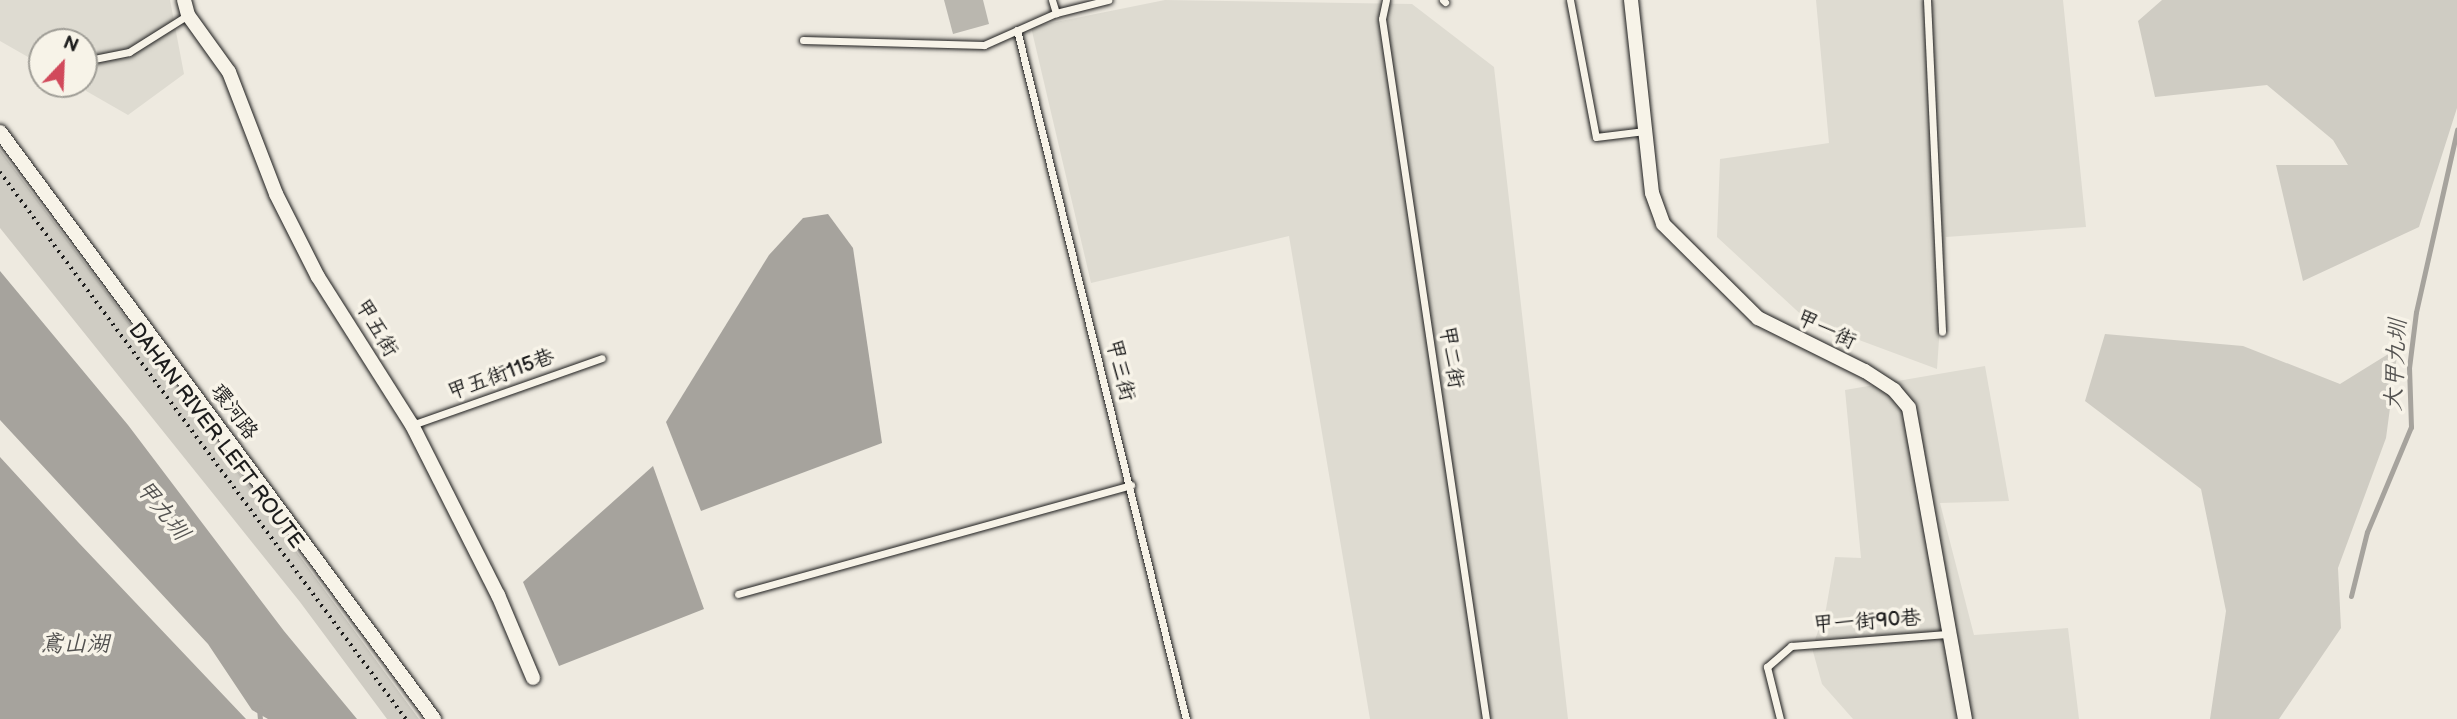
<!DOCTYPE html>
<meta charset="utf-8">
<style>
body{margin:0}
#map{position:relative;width:2457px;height:719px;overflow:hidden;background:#eeeae0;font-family:"Balsamiq Sans","LXGW WenKai TC",sans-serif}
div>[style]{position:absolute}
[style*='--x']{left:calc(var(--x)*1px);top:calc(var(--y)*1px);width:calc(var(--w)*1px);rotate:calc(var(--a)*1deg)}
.built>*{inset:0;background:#dedbd1}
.green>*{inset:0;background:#cfccc3}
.water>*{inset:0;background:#a6a39d}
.stream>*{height:5px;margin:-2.5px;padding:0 2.5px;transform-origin:2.5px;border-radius:2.5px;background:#a6a39d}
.building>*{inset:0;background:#bab7af}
.path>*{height:3.5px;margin-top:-1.75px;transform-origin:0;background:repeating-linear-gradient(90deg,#1c1c1c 0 2px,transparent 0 7px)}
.roads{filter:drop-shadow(0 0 2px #1c1c1c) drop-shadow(0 0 2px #1c1c1c)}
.service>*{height:7px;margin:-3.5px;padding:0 3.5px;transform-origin:3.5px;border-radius:3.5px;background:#f7f3e8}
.minor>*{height:14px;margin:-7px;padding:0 7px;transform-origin:7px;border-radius:7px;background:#f7f3e8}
span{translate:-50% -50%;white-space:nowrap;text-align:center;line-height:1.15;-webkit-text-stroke:7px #f7f3e8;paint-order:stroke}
.street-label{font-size:21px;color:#1c1c1c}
.water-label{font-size:23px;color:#535250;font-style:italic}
.north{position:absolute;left:28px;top:28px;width:70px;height:70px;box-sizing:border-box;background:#f7f3e8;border:2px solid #9f9d96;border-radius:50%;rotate:23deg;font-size:19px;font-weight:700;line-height:28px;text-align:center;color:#1c1c1c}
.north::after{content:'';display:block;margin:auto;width:24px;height:32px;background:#d1495b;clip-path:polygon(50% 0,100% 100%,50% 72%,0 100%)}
</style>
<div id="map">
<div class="built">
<div style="clip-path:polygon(0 0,170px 0,184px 74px,128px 115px,74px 84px,84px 84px,84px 42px,42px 42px,42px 65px,0 41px)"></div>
<div style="clip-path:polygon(1165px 0,1412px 4px,1494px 67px,1568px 719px,1370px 719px,1289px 236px,1091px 283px,1031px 27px)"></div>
<div style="clip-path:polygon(1816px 0,2063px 0,2086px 227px,1946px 237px,1937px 369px,1808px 321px,1717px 237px,1720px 159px,1829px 143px)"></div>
<div style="clip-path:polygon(1985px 366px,2009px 501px,1940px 503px,1974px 635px,2068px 628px,2079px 719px,1853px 719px,1822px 684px,1812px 648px,1826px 609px,1835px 557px,1861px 558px,1845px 390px)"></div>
</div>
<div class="green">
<div style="clip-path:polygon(2162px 0,2457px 0,2457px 108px,2419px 227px,2303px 281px,2276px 165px,2348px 165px,2333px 140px,2267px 85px,2155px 97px,2138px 21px)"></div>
<div style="clip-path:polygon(0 150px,107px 293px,419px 719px,387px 719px,300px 602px,0 228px)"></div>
<div style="clip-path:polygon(2105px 334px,2243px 346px,2340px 384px,2398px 348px,2386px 438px,2338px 568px,2341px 628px,2279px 719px,2210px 719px,2226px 611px,2201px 489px,2085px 401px)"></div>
</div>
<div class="water">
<div style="clip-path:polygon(828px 214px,853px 248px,882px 443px,701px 511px,666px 422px,769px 255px,803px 218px)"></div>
<div style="clip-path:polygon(0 271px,128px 425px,284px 631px,357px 719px,268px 719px,252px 710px,208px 644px,0 420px)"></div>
<div style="clip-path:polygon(0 457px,78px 542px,246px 719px,0 719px)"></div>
<div style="clip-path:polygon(653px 466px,704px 609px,559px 666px,523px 582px)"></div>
</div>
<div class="stream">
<div style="--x:2351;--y:596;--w:66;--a:-76"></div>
<div style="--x:2367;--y:532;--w:114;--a:-67.3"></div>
<div style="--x:2411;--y:427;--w:59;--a:-91.9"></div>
<div style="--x:2409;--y:368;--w:56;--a:-82.9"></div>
<div style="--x:2416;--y:312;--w:187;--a:-77.3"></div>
<div style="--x:259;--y:708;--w:11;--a:85"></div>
</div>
<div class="building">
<div style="clip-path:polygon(944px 0,983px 0,989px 24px,953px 34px)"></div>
</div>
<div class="path">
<div style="--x:0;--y:172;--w:681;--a:53.42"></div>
</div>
<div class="roads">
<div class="service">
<div style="--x:1052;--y:0;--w:14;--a:73"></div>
<div style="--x:1386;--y:0;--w:19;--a:102"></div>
<div style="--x:1382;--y:19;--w:708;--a:81.55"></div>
<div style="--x:1443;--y:0;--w:3;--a:45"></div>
<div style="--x:1570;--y:0;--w:139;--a:79.3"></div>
<div style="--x:1596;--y:137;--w:49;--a:-7"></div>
<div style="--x:1927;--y:0;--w:332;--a:87.4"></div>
<div style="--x:1017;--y:30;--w:709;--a:76.22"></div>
<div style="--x:803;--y:40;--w:181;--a:1.6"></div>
<div style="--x:984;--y:45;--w:79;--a:-24"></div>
<div style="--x:1056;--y:13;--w:54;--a:-14"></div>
<div style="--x:84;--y:61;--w:46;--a:-11.3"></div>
<div style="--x:129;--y:52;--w:70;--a:-32.1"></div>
<div style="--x:412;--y:425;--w:201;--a:-19.4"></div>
<div style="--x:738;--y:594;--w:408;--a:-15.5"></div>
<div style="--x:1780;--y:719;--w:54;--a:-104"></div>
<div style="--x:1767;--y:667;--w:32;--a:-41"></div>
<div style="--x:1791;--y:646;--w:156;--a:-4.4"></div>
</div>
<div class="minor">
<div style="--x:184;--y:0;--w:16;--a:75"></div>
<div style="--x:188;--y:15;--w:70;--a:54.3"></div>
<div style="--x:229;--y:72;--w:131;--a:68.9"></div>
<div style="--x:276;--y:194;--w:93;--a:63.2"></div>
<div style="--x:318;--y:277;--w:175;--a:57.6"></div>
<div style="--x:412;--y:425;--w:191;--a:63.2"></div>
<div style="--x:498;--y:595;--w:90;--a:67.1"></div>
<div style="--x:1631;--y:0;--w:194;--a:83.8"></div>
<div style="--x:1652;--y:193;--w:33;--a:70"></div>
<div style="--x:1663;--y:224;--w:134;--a:44.7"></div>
<div style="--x:1758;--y:318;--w:119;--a:26.4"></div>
<div style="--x:1865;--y:371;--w:35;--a:33"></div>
<div style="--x:1894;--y:390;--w:23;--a:50"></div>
<div style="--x:1909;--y:408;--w:316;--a:79.8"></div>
<div style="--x:0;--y:132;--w:730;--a:53.52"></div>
</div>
</div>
<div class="street-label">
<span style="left:376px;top:328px;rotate:59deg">甲五街</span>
<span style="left:1826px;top:330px;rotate:25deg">甲一街</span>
<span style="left:1451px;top:357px;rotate:81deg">甲二街</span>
<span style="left:1120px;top:370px;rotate:76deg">甲三街</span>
<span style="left:501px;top:375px;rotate:-20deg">甲五街115巷</span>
<span style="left:234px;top:412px;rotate:53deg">環河路</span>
<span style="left:216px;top:436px;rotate:53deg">DAHAN RIVER LEFT ROUTE</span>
<span style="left:1867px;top:622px;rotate:-4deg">甲一街90巷</span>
</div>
<div class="water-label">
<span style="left:2396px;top:365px;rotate:-87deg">大甲九圳</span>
<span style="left:162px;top:510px;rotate:51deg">甲九圳</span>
<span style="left:75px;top:644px">鳶山湖</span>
</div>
<div class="north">N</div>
</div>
